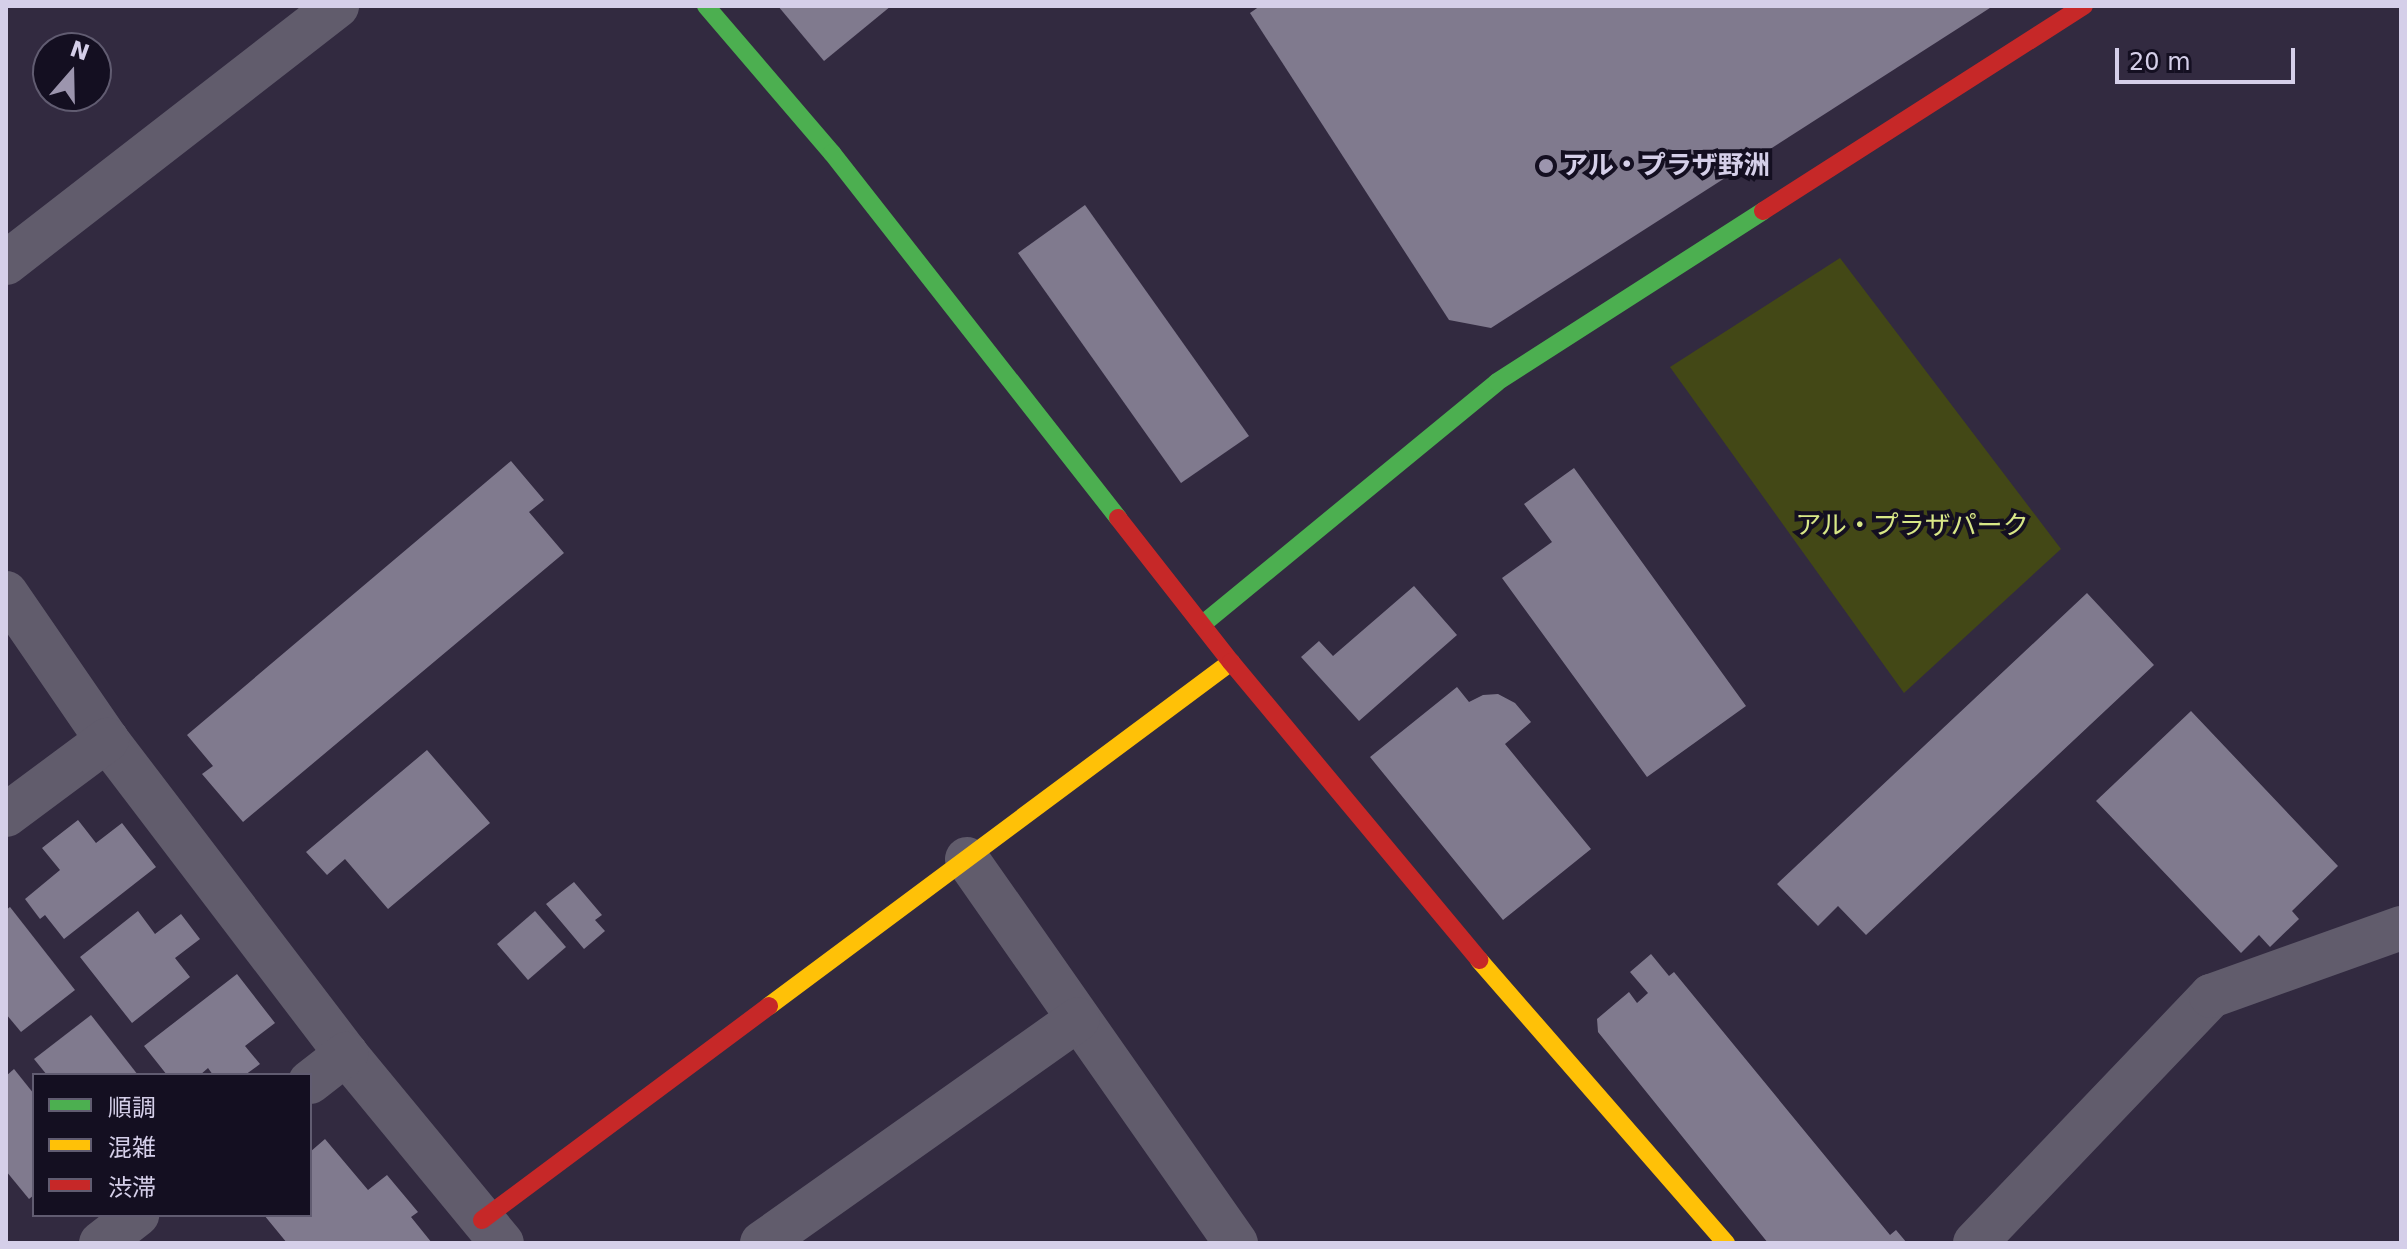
<!DOCTYPE html>
<meta charset="utf-8">
<style>
body{margin:0}
#map{position:relative;width:2407px;height:1249px;overflow:hidden;background:#322a40;font-family:"DejaVu Sans","Noto Sans JP",sans-serif}
div>[style]{position:absolute}
[style*='--x']{left:calc(var(--x)*1px);top:calc(var(--y)*1px);width:calc(var(--w)*1px);rotate:calc(var(--a)*1deg)}
.green>*{inset:0;background:#434816}
.building>*{inset:0;background:#807a8e}
.street>*{height:44px;margin:-22px;padding:0 22px;transform-origin:22px;border-radius:22px;background:#615c6c}
.fast>*{height:18px;margin:-9px;padding:0 9px;transform-origin:9px;border-radius:9px;background:#4caf50}
.slow>*{height:18px;margin:-9px;padding:0 9px;transform-origin:9px;border-radius:9px;background:#ffc107}
.jam>*{height:18px;margin:-9px;padding:0 9px;transform-origin:9px;border-radius:9px;background:#c62828}
.dots>*{width:22px;height:22px;translate:-50% -50%;box-sizing:border-box;border:4px solid #140f21;border-radius:50%}
span{translate:-50% -50%;white-space:nowrap;text-align:center;line-height:1.15;-webkit-text-stroke:8px #140f21;paint-order:stroke}
.poi-label{font-size:26px;color:#d5cfe9;font-weight:700}
.left{translate:0 -50%;text-align:left}
.park-label{font-size:26px;color:#d8e787}
.frame{position:absolute;inset:0;border:8px solid #d5cfe9;pointer-events:none}
.legend{position:absolute;left:32px;top:1073px;width:280px;height:144px;box-sizing:border-box;background:#140f21;border:2px solid #615c71;margin:0;padding:10px 14px;list-style:none;font-size:24px;color:#d5cfe9}
.legend li{display:flex;align-items:center;gap:16px;height:40px}
.legend b{width:40px;border:2px solid #615c71}
.north{position:absolute;left:32px;top:32px;width:80px;height:80px;box-sizing:border-box;background:#140f21;border:2px solid #615c71;border-radius:50%;rotate:20deg;font-size:22px;font-weight:700;line-height:32px;text-align:center;color:#d5cfe9}
.north::after{content:'';display:block;margin:auto;width:28px;height:36px;background:#9c95ae;clip-path:polygon(50% 0,100% 100%,50% 72%,0 100%)}
.scale{position:absolute;left:2115px;top:48px;width:180px;height:36px;box-sizing:border-box;border:4px solid #d5cfe9;border-top:0;padding-left:10px;font-size:24px;line-height:28px;white-space:nowrap;color:#d5cfe9;-webkit-text-stroke:6px #140f21;paint-order:stroke}
</style>
<div id="map">
<div class="green">
<div style="clip-path:polygon(1840px 258px,2061px 549px,1904px 693px,1670px 367px)"></div>
</div>
<div class="building">
<div style="clip-path:polygon(778px 6px,891px 6px,824px 61px)"></div>
<div style="clip-path:polygon(1260px 6px,1993px 6px,1491px 328px,1449px 320px,1250px 13px)"></div>
<div style="clip-path:polygon(1085px 205px,1249px 436px,1181px 483px,1018px 253px)"></div>
<div style="clip-path:polygon(511px 461px,544px 500px,529px 512px,564px 553px,243px 822px,202px 774px,213px 766px,187px 735px)"></div>
<div style="clip-path:polygon(1574px 468px,1746px 706px,1647px 777px,1502px 578px,1552px 542px,1524px 504px)"></div>
<div style="clip-path:polygon(1414px 586px,1457px 635px,1359px 721px,1301px 657px,1319px 641px,1333px 656px)"></div>
<div style="clip-path:polygon(2087px 593px,2154px 665px,1866px 935px,1838px 906px,1818px 926px,1777px 884px)"></div>
<div style="clip-path:polygon(1457px 687px,1469px 702px,1483px 695px,1498px 694px,1515px 703px,1531px 722px,1505px 744px,1591px 849px,1503px 920px,1370px 757px)"></div>
<div style="clip-path:polygon(2191px 711px,2338px 866px,2292px 911px,2299px 919px,2270px 947px,2259px 935px,2241px 953px,2096px 801px)"></div>
<div style="clip-path:polygon(427px 750px,490px 823px,388px 909px,345px 859px,327px 875px,306px 852px)"></div>
<div style="clip-path:polygon(78px 820px,96px 843px,122px 823px,156px 867px,64px 939px,45px 915px,40px 919px,25px 899px,60px 870px,42px 848px)"></div>
<div style="clip-path:polygon(574px 882px,602px 915px,595px 920px,605px 931px,584px 949px,546px 904px)"></div>
<div style="clip-path:polygon(10px 907px,75px 990px,21px 1032px,6px 1014px,6px 910px)"></div>
<div style="clip-path:polygon(138px 911px,155px 934px,181px 914px,200px 939px,175px 958px,190px 977px,132px 1023px,80px 957px)"></div>
<div style="clip-path:polygon(535px 911px,566px 947px,528px 980px,497px 944px)"></div>
<div style="clip-path:polygon(1651px 954px,1669px 976px,1674px 972px,1890px 1235px,1896px 1230px,1907px 1243px,1768px 1243px,1598px 1032px,1597px 1019px,1629px 992px,1637px 1003px,1648px 993px,1630px 972px)"></div>
<div style="clip-path:polygon(237px 974px,275px 1023px,245px 1046px,260px 1064px,245px 1075px,213px 1075px,208px 1068px,200px 1075px,167px 1075px,144px 1046px)"></div>
<div style="clip-path:polygon(91px 1015px,138px 1075px,47px 1075px,34px 1059px)"></div>
<div style="clip-path:polygon(14px 1069px,34px 1094px,34px 1195px,29px 1199px,6px 1171px,6px 1076px)"></div>
<div style="clip-path:polygon(325px 1139px,368px 1190px,387px 1175px,418px 1212px,411px 1217px,432px 1243px,287px 1243px,264px 1215px,310px 1215px,310px 1152px)"></div>
</div>
<div class="street">
<div style="--x:6;--y:263;--w:419;--a:-37.8"></div>
<div style="--x:6;--y:593;--w:178;--a:55.5"></div>
<div style="--x:107;--y:740;--w:395;--a:52.7"></div>
<div style="--x:346;--y:1054;--w:245;--a:50.5"></div>
<div style="--x:6;--y:815;--w:126;--a:-36.6"></div>
<div style="--x:967;--y:859;--w:469;--a:55"></div>
<div style="--x:310;--y:1082;--w:46;--a:-37.9"></div>
<div style="--x:101;--y:1243;--w:46;--a:-37.9"></div>
<div style="--x:762;--y:1243;--w:387;--a:-35.3"></div>
<div style="--x:1975;--y:1243;--w:342;--a:-46.3"></div>
<div style="--x:2211;--y:996;--w:202;--a:-19.7"></div>
</div>
<div class="fast">
<div style="--x:706;--y:6;--w:194;--a:49.4"></div>
<div style="--x:832;--y:153;--w:464;--a:51.9"></div>
<div style="--x:1204;--y:623;--w:379;--a:-39.4"></div>
<div style="--x:1497;--y:382;--w:316;--a:-32.7"></div>
</div>
<div class="slow">
<div style="--x:1479;--y:960;--w:376;--a:48.9"></div>
<div style="--x:769;--y:1006;--w:576;--a:-36.67"></div>
</div>
<div class="jam">
<div style="--x:1763;--y:211;--w:381;--a:-32.6"></div>
<div style="--x:1118;--y:518;--w:183;--a:51.9"></div>
<div style="--x:1231;--y:662;--w:388;--a:50.2"></div>
<div style="--x:482;--y:1220;--w:358;--a:-36.7"></div>
</div>
<div class="dots">
<div style="left:1546px;top:166px;background:#9c95ae"></div>
</div>
<div class="poi-label">
<span class="left" style="left:1562px;top:166px">アル・プラザ野洲</span>
</div>
<div class="park-label">
<span style="left:1912px;top:526px">アル・プラザパーク</span>
</div>
<div class="frame"></div>
<ul class="legend">
<li><b style="height:10px;background:#4caf50"></b>順調</li>
<li><b style="height:10px;background:#ffc107"></b>混雑</li>
<li><b style="height:10px;background:#c62828"></b>渋滞</li>
</ul>
<div class="north">N</div>
<div class="scale">20 m</div>
</div>
